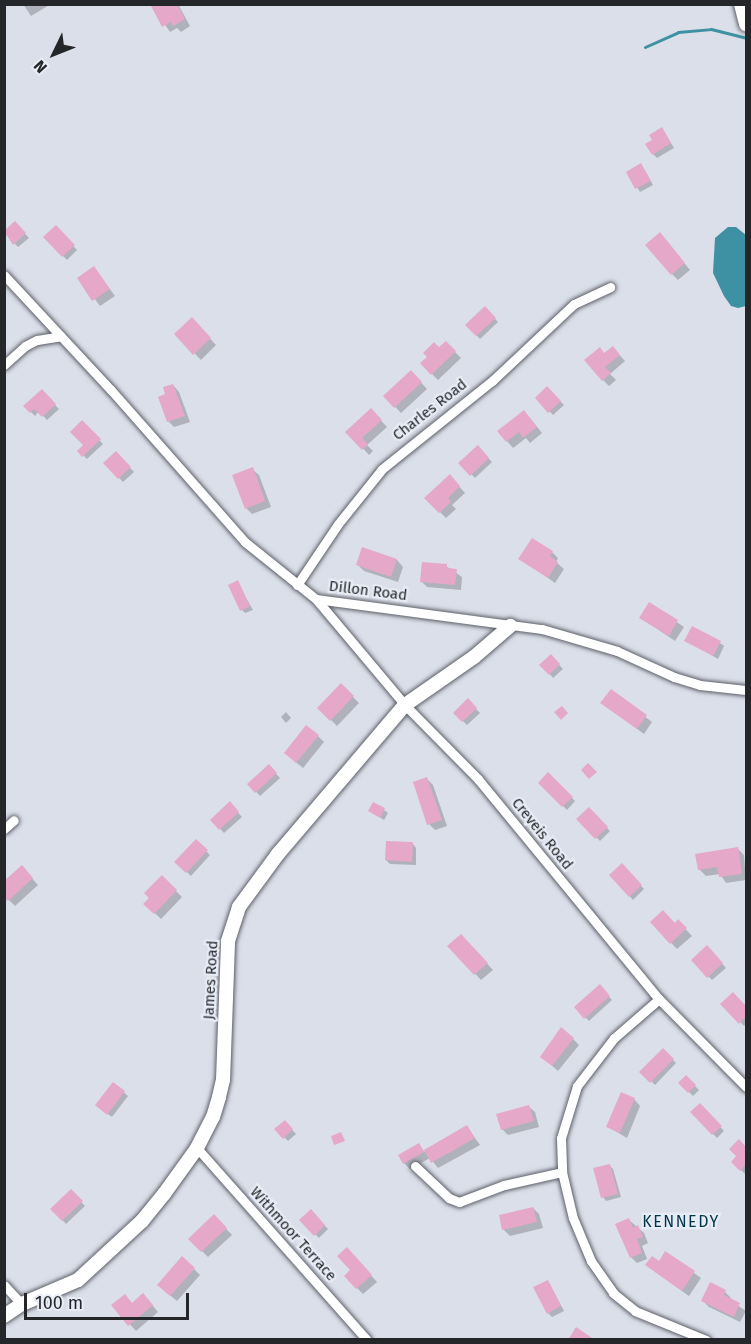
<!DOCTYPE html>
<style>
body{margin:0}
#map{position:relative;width:751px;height:1344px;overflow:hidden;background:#dbdfe9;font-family:"Fira Sans",sans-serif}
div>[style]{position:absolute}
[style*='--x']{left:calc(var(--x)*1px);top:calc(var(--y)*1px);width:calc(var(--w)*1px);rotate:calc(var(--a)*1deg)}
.water>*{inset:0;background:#3e91a3}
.shadow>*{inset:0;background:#0003}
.stream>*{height:3px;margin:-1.5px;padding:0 1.5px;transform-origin:1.5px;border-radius:1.5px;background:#3e91a3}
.building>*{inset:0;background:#e5a8c9}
.roads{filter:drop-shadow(0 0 2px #5d6069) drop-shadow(0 0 2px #5d6069)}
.street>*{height:9px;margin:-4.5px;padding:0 4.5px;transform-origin:4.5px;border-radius:4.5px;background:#fff}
.secondary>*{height:14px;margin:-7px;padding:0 7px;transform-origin:7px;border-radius:7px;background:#fff}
span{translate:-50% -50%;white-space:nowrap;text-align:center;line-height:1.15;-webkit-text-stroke:4.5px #e8ecf6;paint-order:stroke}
.street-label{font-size:15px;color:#242629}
.neighbourhood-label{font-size:16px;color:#013648;letter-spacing:1.5px}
.frame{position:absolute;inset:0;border:6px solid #242629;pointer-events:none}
.north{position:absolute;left:24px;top:24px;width:60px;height:60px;-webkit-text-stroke:4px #e8ecf6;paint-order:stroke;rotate:227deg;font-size:16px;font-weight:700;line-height:24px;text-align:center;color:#242629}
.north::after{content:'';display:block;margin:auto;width:21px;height:27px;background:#242629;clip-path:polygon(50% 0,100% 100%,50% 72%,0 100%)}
.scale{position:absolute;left:24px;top:1293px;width:165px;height:27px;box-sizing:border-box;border:3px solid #242629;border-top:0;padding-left:8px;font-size:18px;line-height:21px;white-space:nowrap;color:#242629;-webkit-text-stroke:4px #e8ecf6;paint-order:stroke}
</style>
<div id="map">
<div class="water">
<div style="clip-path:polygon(728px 227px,736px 227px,746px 235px,746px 306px,738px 308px,731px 306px,724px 296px,713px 273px,715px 238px)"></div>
</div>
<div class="shadow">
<div style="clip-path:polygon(23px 4px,51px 4px,31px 16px)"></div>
<div style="clip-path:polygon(151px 4px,178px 4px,190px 26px,181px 32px,177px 28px,170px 32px)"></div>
<div style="clip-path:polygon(662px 129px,674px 148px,657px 158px,653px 154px,654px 141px)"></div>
<div style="clip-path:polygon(644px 169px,653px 185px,640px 192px,628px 173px)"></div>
<div style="clip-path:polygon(15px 223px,29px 238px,18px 247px,5px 233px)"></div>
<div style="clip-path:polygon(56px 227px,77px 250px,67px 260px,45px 237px)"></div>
<div style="clip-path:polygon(666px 241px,690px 270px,678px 280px,672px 274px)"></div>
<div style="clip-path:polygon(94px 268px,115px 296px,100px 306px,79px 278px)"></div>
<div style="clip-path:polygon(485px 308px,498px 322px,480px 339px,467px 325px)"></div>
<div style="clip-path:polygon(192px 319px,216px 345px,201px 360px,176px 334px)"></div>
<div style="clip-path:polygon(446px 343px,461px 358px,438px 380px,422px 364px)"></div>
<div style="clip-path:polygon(613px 348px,625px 361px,610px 374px,616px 380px,609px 386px,603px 380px,605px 354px)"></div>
<div style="clip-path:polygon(411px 372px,427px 389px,401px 413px,385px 396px)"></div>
<div style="clip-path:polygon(173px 385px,179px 392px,190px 422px,174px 427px,168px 421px,167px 395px)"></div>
<div style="clip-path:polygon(547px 388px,564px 405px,553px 415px,537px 398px)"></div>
<div style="clip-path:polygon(42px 391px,59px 409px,47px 420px,39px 411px,35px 416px,25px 406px)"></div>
<div style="clip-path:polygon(371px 410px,387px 427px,367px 445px,373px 451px,369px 455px,348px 432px)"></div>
<div style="clip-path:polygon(530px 418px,542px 433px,530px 443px,526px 438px,513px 448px,499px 432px)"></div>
<div style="clip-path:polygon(82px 422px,103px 444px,87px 459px,79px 451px,85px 445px)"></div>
<div style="clip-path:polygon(478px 447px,492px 462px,475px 478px,460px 463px)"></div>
<div style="clip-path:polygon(116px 453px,134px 472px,123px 482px,105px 463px)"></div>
<div style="clip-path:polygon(252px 469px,259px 475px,271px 507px,252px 514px,246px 508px)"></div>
<div style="clip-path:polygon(450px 476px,465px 493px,452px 505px,456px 509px,446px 518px,426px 498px)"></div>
<div style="clip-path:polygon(363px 549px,397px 560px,403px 567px,398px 582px,364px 571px,358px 565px)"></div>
<div style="clip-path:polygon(552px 552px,558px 558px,556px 562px,564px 569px,555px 583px,520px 558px)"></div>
<div style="clip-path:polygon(446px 566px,462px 577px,461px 590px,427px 587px,421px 581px)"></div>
<div style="clip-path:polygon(237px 582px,253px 610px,245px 613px,242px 610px)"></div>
<div style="clip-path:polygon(650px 604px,684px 627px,675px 641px,641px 618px)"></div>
<div style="clip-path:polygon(686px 640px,720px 643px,724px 646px,718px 659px)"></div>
<div style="clip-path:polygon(551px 656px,563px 669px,553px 678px,542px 665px)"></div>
<div style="clip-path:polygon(341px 685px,359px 703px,337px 726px,319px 708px)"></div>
<div style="clip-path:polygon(611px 691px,652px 722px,644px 734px,609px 708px)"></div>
<div style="clip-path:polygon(468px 701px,480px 713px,467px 725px,455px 713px)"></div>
<div style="clip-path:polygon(286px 712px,291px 718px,286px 723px,281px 717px)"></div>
<div style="clip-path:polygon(318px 736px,324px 742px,303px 768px,292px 759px)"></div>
<div style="clip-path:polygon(269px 766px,280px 778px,260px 796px,249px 784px)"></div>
<div style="clip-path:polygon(548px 774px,575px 801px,567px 810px,540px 783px)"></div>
<div style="clip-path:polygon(427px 779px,433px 785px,447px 826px,435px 830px,429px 824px)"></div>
<div style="clip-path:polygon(230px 804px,242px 817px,224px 833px,212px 820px)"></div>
<div style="clip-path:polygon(589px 809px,610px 831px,600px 841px,578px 819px)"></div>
<div style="clip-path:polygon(384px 810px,388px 813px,384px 820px,370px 811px)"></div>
<div style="clip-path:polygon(196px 841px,210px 855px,191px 876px,176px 862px)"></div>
<div style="clip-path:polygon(413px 844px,416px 848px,416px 865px,390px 864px,386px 860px)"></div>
<div style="clip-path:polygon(738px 849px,744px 855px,746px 880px,726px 883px,720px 874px,706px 876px,699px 869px)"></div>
<div style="clip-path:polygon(621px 865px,644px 889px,633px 900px,611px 875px)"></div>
<div style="clip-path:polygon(22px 867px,38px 885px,15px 906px,4px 895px)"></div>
<div style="clip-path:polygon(162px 877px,182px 897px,161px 919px,145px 904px)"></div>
<div style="clip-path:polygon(678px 921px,692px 936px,677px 949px,652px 923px,675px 924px)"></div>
<div style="clip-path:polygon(467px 942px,493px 970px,481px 980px,449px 946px)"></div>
<div style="clip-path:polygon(707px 947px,726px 968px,712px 980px,693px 960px)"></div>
<div style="clip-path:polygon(600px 986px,612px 1000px,589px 1021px,576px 1008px)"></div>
<div style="clip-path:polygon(733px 994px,746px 1008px,746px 1024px,744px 1026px,723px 1004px)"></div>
<div style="clip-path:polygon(573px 1039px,579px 1045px,558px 1071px,542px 1057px)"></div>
<div style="clip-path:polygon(663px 1050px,676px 1063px,655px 1085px,642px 1072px)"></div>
<div style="clip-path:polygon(686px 1077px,699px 1090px,693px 1096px,680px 1083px)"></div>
<div style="clip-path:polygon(114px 1084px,128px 1096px,112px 1117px,101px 1109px)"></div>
<div style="clip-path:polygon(634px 1099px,640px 1106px,627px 1138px,608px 1127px)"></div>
<div style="clip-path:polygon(700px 1105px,724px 1131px,717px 1138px,692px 1112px)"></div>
<div style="clip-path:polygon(528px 1106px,535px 1112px,539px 1127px,508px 1135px,502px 1129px)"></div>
<div style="clip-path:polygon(285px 1122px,296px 1134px,288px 1141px,276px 1129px)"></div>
<div style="clip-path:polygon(467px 1127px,480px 1145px,438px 1168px,430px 1158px,410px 1169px,404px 1163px,418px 1145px,425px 1152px)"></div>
<div style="clip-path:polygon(739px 1141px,746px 1149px,745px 1174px,733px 1162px,739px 1156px)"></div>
<div style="clip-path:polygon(609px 1165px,613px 1169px,621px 1197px,606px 1201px,603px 1197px)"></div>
<div style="clip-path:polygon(71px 1191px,85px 1206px,66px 1224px,52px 1209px)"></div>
<div style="clip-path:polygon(533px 1208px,539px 1214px,543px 1228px,510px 1236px,504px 1230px,500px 1216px)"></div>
<div style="clip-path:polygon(311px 1211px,328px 1229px,319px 1238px,301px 1220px)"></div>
<div style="clip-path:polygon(214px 1216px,232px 1235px,208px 1257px,190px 1239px)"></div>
<div style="clip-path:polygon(629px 1220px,644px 1233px,648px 1243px,642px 1246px,647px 1259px,637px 1263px,631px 1257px)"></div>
<div style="clip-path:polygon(666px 1253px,701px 1278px,689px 1296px,654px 1271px)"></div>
<div style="clip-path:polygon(353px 1255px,377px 1282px,363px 1294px,357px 1288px,352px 1271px)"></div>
<div style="clip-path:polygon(194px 1269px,200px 1275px,177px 1301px,165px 1291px)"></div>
<div style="clip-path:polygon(548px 1281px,564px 1311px,552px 1317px,548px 1313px)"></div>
<div style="clip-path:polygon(725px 1292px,731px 1298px,730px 1300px,746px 1311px,740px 1322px,709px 1307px,703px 1301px)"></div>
<div style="clip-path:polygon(149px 1301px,158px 1312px,136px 1331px,113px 1306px)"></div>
</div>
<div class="stream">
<div style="--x:645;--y:47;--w:36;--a:-24"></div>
<div style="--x:678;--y:32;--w:33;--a:-5"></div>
<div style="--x:711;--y:29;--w:36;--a:14"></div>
</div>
<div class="building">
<div style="clip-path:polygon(150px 4px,177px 4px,185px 19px,173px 26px,171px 22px,162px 27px)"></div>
<div style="clip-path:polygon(662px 127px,671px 143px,652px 155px,645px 144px,652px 140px,649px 135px)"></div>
<div style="clip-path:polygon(641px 163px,651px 181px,635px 189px,626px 172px)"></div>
<div style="clip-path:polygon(15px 221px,26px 233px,13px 245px,4px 231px)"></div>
<div style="clip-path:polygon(56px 225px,75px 245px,62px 257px,43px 237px)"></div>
<div style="clip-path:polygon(660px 232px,685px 263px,671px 275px,645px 245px)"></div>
<div style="clip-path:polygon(94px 266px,110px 289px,92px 301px,77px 278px)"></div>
<div style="clip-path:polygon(485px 306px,496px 318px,476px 336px,465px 325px)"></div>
<div style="clip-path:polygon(192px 317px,211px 338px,193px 355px,174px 334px)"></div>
<div style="clip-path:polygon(446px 341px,456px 351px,431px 375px,420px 363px,427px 357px,423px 353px,434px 342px,439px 347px)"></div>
<div style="clip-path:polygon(613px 346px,620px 355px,605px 367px,611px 373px,602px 381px,584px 360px,600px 347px,604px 353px)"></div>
<div style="clip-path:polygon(411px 370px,422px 382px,394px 408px,383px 396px)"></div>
<div style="clip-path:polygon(173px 384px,185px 416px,167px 422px,158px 397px,165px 394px,163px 387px)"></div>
<div style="clip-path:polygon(547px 386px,561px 401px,548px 413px,535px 398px)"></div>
<div style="clip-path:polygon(42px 389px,56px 404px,42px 417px,34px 409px,30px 413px,23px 406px)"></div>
<div style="clip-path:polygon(371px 408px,382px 420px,362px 438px,368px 444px,362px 450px,345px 432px)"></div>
<div style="clip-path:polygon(524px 410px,537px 427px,523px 438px,519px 432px,506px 442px,497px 431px)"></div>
<div style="clip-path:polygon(82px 420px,101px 439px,82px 457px,77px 451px,83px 445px,70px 432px)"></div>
<div style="clip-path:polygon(478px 445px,489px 458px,470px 476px,458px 463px)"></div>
<div style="clip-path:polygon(116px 451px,131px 467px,118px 479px,103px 463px)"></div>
<div style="clip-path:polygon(253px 467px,265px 501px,245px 509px,232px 475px)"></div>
<div style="clip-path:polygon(450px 474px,460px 486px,448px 498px,451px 502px,439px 513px,424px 498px)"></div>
<div style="clip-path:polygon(532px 538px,553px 551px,550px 556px,558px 562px,548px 578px,518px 559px)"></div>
<div style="clip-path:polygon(362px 547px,397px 559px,391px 577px,356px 565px)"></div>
<div style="clip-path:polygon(422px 562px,447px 564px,447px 568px,457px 569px,455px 585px,420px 582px)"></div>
<div style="clip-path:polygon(238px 580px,250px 606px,240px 611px,228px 585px)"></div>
<div style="clip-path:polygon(649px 602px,678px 620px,669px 636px,639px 618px)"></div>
<div style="clip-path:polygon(692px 626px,721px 641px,713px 656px,684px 641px)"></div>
<div style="clip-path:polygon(551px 654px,560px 664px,549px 675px,539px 665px)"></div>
<div style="clip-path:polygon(341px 683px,354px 696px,330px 721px,317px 708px)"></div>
<div style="clip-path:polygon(611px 689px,647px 715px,637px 729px,600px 703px)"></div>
<div style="clip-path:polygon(468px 698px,477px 708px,462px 722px,453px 713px)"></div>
<div style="clip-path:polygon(562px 706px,568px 713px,561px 720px,554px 712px)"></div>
<div style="clip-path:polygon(306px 725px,319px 735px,296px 763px,284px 753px)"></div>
<div style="clip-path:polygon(588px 763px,597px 772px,589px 779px,581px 770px)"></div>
<div style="clip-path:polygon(269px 764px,277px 773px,255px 793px,247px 784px)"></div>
<div style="clip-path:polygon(548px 772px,573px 797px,562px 807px,538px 783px)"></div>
<div style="clip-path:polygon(427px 777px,442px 820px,427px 825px,413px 782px)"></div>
<div style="clip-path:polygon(230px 801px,239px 812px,219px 830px,210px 820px)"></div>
<div style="clip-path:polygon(373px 802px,385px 808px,380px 818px,368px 811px)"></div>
<div style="clip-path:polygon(589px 807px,608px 827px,595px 839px,576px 819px)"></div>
<div style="clip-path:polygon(196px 839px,208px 850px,186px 873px,174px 862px)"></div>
<div style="clip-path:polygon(386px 841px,413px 842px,412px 862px,385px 860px)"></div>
<div style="clip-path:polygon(738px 847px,742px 874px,719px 877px,717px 867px,698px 870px,695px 854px)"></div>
<div style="clip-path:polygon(622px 863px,642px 885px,629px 897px,609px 875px)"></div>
<div style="clip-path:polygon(22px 865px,33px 878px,8px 901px,4px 898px,4px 881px)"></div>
<div style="clip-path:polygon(162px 875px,177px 890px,154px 914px,143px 904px,149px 898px,144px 893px)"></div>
<div style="clip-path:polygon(663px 910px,675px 923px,678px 919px,687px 928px,670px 944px,650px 922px)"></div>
<div style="clip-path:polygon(461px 934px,488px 963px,474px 975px,447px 946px)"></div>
<div style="clip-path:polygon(707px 945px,723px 963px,707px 978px,691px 960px)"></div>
<div style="clip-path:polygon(600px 984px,610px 996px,584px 1019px,574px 1007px)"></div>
<div style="clip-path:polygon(733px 992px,746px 1006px,746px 1016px,739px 1024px,720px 1004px)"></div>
<div style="clip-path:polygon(561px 1027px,574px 1038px,552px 1066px,540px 1057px)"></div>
<div style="clip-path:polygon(663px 1048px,674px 1059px,650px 1083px,639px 1072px)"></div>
<div style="clip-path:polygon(686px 1075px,696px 1085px,688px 1093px,678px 1083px)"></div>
<div style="clip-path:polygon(113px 1082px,125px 1091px,107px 1115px,95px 1105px)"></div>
<div style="clip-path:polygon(621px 1092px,635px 1098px,620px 1133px,606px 1127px)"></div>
<div style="clip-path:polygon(700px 1103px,722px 1126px,712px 1135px,690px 1112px)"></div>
<div style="clip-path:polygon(529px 1105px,534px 1121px,501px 1130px,496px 1114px)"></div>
<div style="clip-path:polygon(285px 1120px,293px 1129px,283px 1139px,274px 1129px)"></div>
<div style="clip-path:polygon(467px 1125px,475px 1138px,431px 1163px,424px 1150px)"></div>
<div style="clip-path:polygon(341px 1132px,345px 1141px,334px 1145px,331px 1136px)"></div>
<div style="clip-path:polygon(739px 1139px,746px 1147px,746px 1164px,740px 1171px,731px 1162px,736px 1156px,729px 1149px)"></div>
<div style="clip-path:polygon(419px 1143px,424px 1152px,403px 1164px,398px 1155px)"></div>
<div style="clip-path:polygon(610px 1164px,618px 1194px,601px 1198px,593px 1168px)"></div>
<div style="clip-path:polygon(71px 1189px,83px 1201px,62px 1221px,50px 1209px)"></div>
<div style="clip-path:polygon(533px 1207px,537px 1222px,502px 1230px,499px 1215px)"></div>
<div style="clip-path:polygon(311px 1209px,325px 1225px,314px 1236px,299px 1220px)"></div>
<div style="clip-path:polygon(214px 1214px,227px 1228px,201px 1252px,188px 1239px)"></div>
<div style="clip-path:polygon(629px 1218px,633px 1228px,638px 1225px,643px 1237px,637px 1239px,642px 1253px,630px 1258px,615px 1224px)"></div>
<div style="clip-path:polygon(347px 1247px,372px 1275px,356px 1289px,344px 1276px,350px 1270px,337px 1256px)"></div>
<div style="clip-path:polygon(665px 1251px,695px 1271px,682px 1291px,645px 1265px,652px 1256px,659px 1261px)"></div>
<div style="clip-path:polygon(182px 1256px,195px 1268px,170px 1296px,157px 1285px)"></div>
<div style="clip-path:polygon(548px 1280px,561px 1306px,547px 1314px,533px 1287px)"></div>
<div style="clip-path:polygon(710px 1282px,726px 1290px,724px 1295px,740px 1303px,734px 1317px,701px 1301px)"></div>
<div style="clip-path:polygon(143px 1293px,153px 1305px,128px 1326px,111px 1305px,125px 1294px,132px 1303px)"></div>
<div style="clip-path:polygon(576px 1327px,595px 1340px,568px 1340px)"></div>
</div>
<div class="roads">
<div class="street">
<div style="--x:4;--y:275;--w:157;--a:47.1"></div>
<div style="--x:111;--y:390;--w:203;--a:48.6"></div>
<div style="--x:245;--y:542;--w:91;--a:38.8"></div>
<div style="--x:316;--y:599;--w:228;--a:7.6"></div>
<div style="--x:542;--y:629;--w:78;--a:16.3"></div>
<div style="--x:617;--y:651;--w:63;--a:24.5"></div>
<div style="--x:674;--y:677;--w:27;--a:17"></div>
<div style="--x:700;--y:685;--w:46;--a:6.2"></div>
<div style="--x:4;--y:365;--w:28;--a:-42"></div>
<div style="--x:25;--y:346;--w:13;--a:-27"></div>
<div style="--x:37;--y:340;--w:24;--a:-9"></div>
<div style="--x:297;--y:585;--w:73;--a:-56.1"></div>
<div style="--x:338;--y:524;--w:70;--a:-51.3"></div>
<div style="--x:382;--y:469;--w:141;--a:-38.7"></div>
<div style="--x:492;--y:381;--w:112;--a:-43.2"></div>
<div style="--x:574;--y:304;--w:40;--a:-25"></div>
<div style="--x:316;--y:599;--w:138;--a:50"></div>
<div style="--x:405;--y:705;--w:104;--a:45.4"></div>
<div style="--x:478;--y:779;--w:285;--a:50.6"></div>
<div style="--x:659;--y:999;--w:124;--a:45.3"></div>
<div style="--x:4;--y:829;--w:13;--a:-42"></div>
<div style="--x:659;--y:999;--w:60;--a:139.1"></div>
<div style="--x:614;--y:1038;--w:61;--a:127.6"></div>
<div style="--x:577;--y:1086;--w:54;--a:107.1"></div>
<div style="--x:561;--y:1138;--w:34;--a:88"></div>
<div style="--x:562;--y:1172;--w:47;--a:76.6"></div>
<div style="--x:573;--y:1218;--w:47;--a:67.3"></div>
<div style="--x:591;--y:1261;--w:39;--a:55"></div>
<div style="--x:613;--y:1293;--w:28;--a:39"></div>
<div style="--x:635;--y:1311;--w:77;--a:22.2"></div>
<div style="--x:197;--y:1148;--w:256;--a:48.5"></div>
<div style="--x:415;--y:1166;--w:47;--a:43.3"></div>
<div style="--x:449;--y:1198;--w:11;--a:22"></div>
<div style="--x:459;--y:1202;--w:48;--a:-20.7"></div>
<div style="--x:504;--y:1185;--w:59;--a:-12.6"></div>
<div style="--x:4;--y:1285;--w:26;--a:47"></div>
</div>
<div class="secondary">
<div style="--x:741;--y:4;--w:21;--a:76"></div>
<div style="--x:4;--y:1316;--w:22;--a:-34"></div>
<div style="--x:22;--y:1304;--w:61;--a:-23.2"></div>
<div style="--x:78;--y:1280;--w:87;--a:-42.7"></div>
<div style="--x:142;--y:1221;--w:35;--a:-51"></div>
<div style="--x:164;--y:1194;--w:57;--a:-54.3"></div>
<div style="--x:197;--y:1148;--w:35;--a:-63"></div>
<div style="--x:213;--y:1117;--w:21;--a:-73"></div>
<div style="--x:219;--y:1097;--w:17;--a:-77"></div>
<div style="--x:223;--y:1080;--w:139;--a:-87.9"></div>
<div style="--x:228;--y:941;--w:36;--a:-72"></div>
<div style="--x:239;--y:907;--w:66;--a:-53.7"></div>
<div style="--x:278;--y:854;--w:196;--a:-49.6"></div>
<div style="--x:405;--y:705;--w:84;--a:-34.8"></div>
<div style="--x:474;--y:657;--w:48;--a:-40.7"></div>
</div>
</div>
<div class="street-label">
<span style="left:430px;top:410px;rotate:-38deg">Charles Road</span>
<span style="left:368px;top:591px;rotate:7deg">Dillon Road</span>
<span style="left:542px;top:834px;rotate:51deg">Creveis Road</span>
<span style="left:211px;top:980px;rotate:-87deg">James Road</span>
<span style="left:293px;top:1234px;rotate:48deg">Withmoor Terrace</span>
</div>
<div class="neighbourhood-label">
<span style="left:681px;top:1222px">KENNEDY</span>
</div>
<div class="frame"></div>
<div class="north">N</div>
<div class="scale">100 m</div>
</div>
